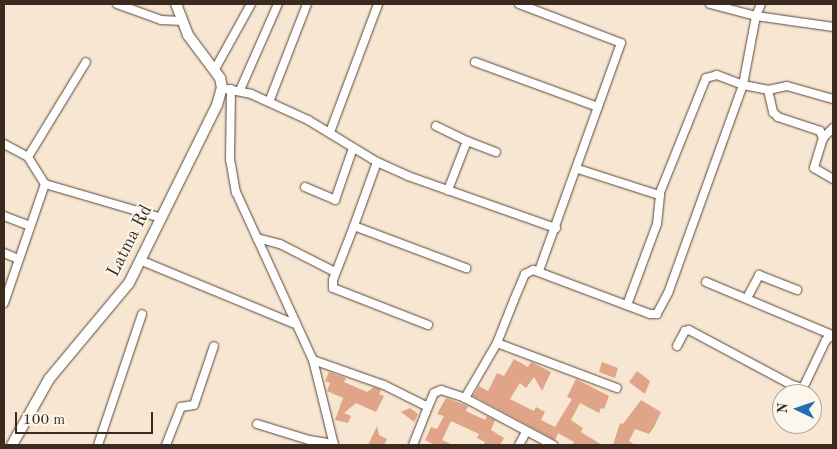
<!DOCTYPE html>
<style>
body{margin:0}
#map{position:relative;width:837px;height:449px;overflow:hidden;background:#f7e6d1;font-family:"Old Standard TT",serif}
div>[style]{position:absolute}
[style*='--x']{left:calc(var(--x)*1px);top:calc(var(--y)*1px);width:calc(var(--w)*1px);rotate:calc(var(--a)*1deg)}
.building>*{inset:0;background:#e0a488}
.roads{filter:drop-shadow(0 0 1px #574639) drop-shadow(0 0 1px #574639)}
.street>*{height:8px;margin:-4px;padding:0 4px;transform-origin:4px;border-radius:4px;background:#fff}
.secondary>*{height:10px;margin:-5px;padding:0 5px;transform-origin:5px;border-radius:5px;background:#fff}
span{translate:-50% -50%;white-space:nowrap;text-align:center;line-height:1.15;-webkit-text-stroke:4px #fbf7ec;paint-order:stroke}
.street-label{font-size:18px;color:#3b2a1e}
.frame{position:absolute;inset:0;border:5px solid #3b2a1e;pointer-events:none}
.north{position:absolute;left:772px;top:384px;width:50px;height:50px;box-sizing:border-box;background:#fbf7ec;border:1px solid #aea59a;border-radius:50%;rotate:273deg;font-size:14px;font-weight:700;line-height:20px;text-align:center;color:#3b2a1e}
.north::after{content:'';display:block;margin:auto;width:18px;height:22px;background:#1f6fb2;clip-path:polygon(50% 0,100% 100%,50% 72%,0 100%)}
.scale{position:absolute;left:15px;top:412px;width:138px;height:22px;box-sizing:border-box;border:2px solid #3b2a1e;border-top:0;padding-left:6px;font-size:15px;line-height:18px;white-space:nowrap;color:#3b2a1e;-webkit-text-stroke:4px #fbf7ec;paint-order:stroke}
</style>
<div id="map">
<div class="building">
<div style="clip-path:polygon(514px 359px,528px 367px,531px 362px,551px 372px,542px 391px,534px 377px,526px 388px,520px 383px,510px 399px,534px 411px,536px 407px,545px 412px,541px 420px,555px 427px,572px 399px,567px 397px,576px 379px,609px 396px,604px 409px,601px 408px,599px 413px,580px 403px,571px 420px,583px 428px,581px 432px,602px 445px,572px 445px,574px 442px,558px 433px,555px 440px,473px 396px,479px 386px,488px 391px,497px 373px,504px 376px)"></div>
<div style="clip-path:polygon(602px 362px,618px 368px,615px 378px,599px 372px)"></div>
<div style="clip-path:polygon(637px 371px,650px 381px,645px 394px,629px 382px)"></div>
<div style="clip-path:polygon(329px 372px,346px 378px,344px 382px,367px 392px,374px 387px,381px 390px,379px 394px,384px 396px,376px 412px,356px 403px,344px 413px,351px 416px,348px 423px,335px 420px,343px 398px,327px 391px,330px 383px,325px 381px)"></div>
<div style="clip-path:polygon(446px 398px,468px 406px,466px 411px,485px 420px,487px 416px,495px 420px,491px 430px,504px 438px,500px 445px,483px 445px,485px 442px,477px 438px,479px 434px,451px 421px,442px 440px,453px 445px,435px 445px,425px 440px,431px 427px,437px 429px,444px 416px,437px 414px)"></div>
<div style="clip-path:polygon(641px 400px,661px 412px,654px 427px,649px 434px,635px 429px,629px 441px,635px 445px,613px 445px,620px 423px,623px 424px)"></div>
<div style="clip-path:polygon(410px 408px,418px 414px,414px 422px,401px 412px)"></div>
<div style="clip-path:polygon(377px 426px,379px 435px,387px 439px,384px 445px,368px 445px)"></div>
</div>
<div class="roads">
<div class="street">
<div style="--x:117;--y:4;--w:47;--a:20"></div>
<div style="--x:161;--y:20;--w:21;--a:3"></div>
<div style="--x:519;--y:4;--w:109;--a:20.9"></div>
<div style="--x:621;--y:43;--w:242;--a:109.8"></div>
<div style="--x:710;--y:4;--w:48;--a:14.6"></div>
<div style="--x:756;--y:16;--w:70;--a:100.7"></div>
<div style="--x:743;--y:85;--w:25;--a:11"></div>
<div style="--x:768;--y:90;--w:19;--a:-12"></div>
<div style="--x:787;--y:86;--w:48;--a:15.8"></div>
<div style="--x:761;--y:4;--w:13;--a:113"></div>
<div style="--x:756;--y:16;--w:78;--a:8.1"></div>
<div style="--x:475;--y:62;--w:131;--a:20.1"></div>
<div style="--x:215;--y:69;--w:74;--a:-61"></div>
<div style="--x:226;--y:89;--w:25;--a:11"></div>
<div style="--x:251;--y:94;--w:63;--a:24.5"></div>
<div style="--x:308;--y:120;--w:81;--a:31.3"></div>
<div style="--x:377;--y:162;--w:34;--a:24"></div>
<div style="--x:408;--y:176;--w:157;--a:19.4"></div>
<div style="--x:231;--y:89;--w:70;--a:90.8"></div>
<div style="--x:230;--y:159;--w:34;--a:80"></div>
<div style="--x:236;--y:192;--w:185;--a:65.4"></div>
<div style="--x:313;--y:360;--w:75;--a:19.4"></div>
<div style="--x:384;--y:385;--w:49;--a:26.6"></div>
<div style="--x:428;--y:407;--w:15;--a:-67"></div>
<div style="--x:434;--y:393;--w:8;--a:-23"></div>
<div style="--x:441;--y:390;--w:25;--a:18"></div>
<div style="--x:240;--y:90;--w:94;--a:-66.2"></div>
<div style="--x:768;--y:90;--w:23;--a:77"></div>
<div style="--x:773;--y:112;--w:7;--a:45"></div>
<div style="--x:778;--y:117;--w:44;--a:18.4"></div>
<div style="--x:820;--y:131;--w:8;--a:67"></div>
<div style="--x:823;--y:138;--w:31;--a:107"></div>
<div style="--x:814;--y:168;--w:22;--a:30"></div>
<div style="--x:269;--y:102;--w:105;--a:-68.8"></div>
<div style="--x:436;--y:126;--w:34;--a:26"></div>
<div style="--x:467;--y:141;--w:53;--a:111.2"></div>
<div style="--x:330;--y:132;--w:137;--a:-69.4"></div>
<div style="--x:823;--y:138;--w:14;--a:-45"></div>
<div style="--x:467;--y:141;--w:31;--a:21"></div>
<div style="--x:4;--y:144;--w:27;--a:28"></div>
<div style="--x:28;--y:157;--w:32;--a:58"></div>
<div style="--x:45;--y:184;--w:126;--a:109"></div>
<div style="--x:28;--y:157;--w:111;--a:-58.6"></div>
<div style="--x:377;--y:162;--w:68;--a:109.8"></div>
<div style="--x:354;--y:226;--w:120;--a:20.6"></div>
<div style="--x:578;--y:169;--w:85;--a:17.8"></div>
<div style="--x:659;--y:195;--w:126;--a:-68.1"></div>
<div style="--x:706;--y:78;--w:11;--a:-15"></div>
<div style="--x:717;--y:75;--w:28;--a:21"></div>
<div style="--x:743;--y:85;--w:221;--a:109.8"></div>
<div style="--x:668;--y:293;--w:24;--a:118"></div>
<div style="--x:657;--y:314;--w:7;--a:180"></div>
<div style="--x:650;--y:314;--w:125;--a:-159.4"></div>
<div style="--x:533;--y:270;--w:9;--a:153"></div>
<div style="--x:525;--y:274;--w:28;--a:113"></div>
<div style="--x:514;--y:300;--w:46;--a:111.6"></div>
<div style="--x:497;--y:343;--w:128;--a:20.6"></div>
<div style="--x:45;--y:184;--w:121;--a:16.3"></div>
<div style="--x:305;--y:187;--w:33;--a:23"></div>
<div style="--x:335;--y:200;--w:55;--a:-70.9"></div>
<div style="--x:4;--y:216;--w:28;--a:21"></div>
<div style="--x:354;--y:226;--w:58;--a:111.3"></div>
<div style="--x:333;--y:280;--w:8;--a:90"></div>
<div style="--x:333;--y:288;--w:102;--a:21.3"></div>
<div style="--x:257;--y:238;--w:24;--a:15"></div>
<div style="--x:280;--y:244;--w:62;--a:27"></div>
<div style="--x:4;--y:253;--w:15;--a:23"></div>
<div style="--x:142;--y:261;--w:165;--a:22.4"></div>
<div style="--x:706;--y:282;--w:134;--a:22.8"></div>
<div style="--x:747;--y:298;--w:26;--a:-62"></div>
<div style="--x:759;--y:275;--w:41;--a:21.5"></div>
<div style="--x:627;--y:305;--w:86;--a:-69.7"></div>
<div style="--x:657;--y:224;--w:30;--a:-84"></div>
<div style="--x:497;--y:343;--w:64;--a:120.2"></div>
<div style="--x:465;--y:398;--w:100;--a:28.1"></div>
<div style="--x:677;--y:346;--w:17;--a:-62"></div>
<div style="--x:685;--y:331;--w:4;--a:-14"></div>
<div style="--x:689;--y:330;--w:117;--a:28.1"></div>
<div style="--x:792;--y:385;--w:11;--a:15"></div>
<div style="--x:803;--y:388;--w:53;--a:-64.4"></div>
<div style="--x:826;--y:340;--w:9;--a:-36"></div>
<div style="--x:313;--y:360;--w:88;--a:76.1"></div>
<div style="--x:257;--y:424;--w:54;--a:17.1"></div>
<div style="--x:309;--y:440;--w:25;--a:9"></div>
<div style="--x:98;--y:445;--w:138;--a:-71.4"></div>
<div style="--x:166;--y:445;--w:41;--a:-68.5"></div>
<div style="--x:181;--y:407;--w:13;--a:-9"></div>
<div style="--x:194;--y:405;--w:62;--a:-71.3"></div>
<div style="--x:413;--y:445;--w:41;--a:-68.5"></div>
<div style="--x:519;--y:445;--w:15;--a:-62"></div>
</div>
<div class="secondary">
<div style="--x:12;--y:445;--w:76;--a:-60.7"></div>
<div style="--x:49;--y:379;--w:125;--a:-50.2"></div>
<div style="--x:129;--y:283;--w:199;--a:-63.7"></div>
<div style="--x:217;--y:105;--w:18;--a:-74"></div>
<div style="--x:222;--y:88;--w:10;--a:-101"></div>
<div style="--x:220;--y:78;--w:54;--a:-126.7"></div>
<div style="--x:188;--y:35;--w:33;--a:-111"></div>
</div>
</div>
<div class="street-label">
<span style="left:130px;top:241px;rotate:-63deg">Latma Rd</span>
</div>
<div class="frame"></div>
<div class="north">N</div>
<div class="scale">100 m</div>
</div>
